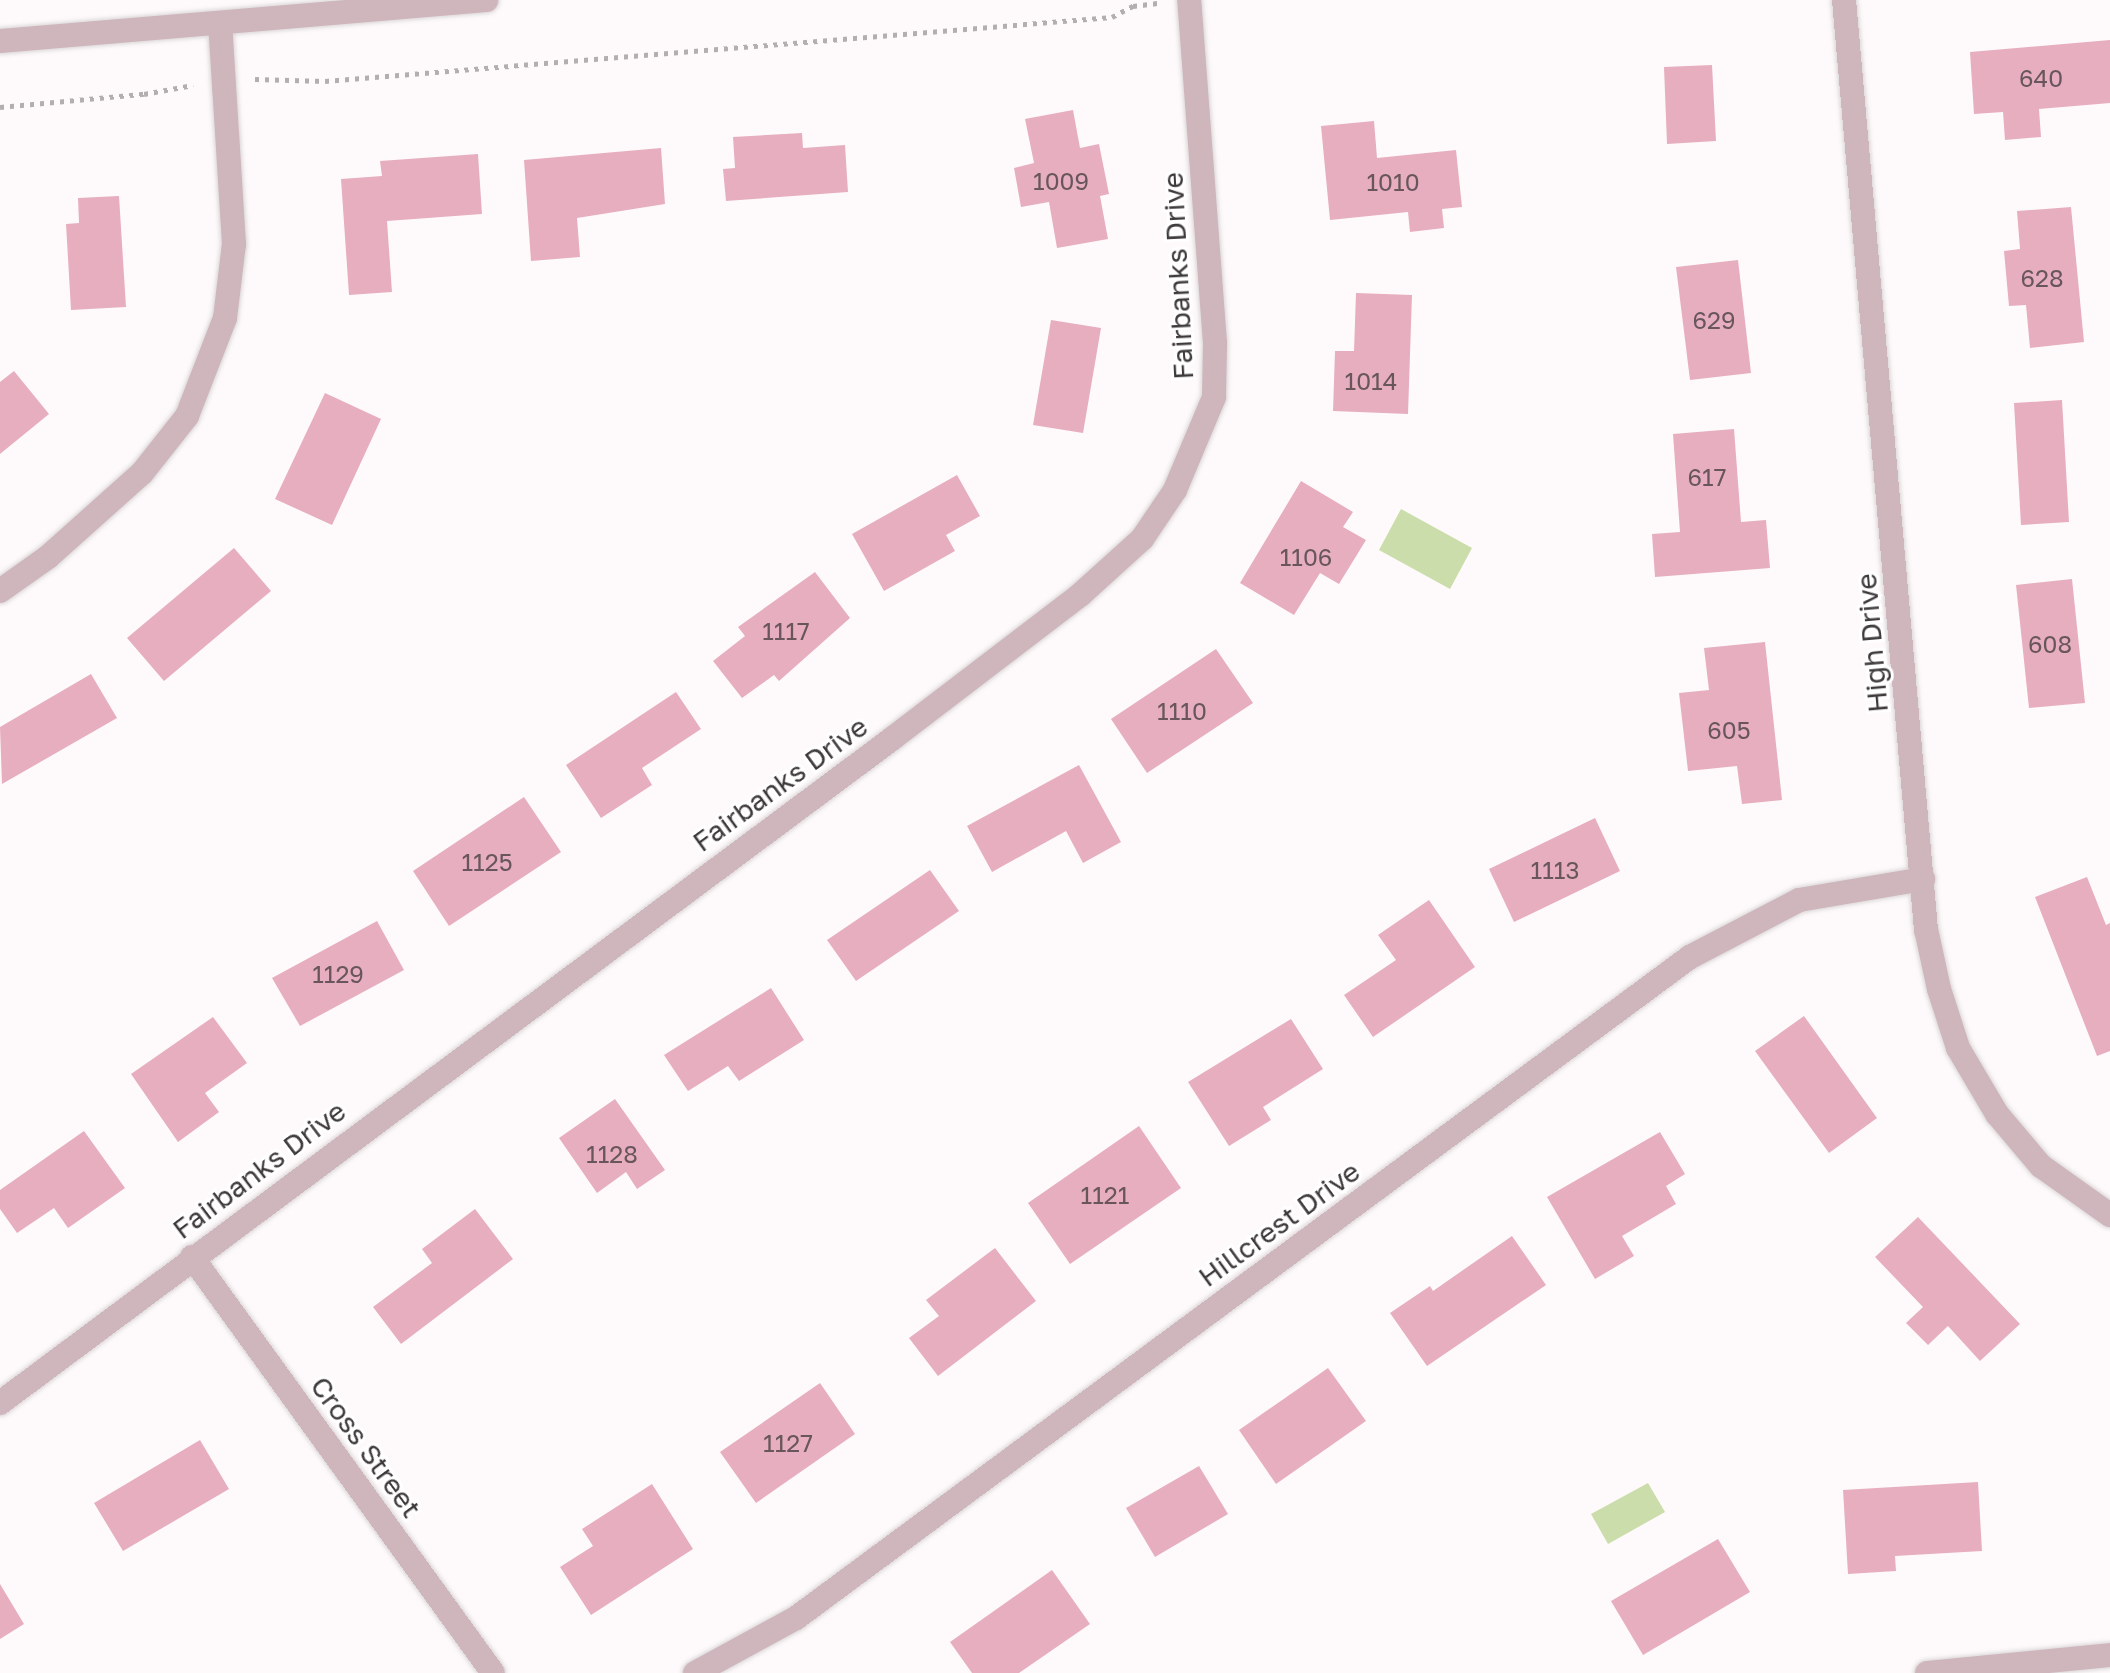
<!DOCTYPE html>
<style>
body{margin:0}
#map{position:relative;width:2110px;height:1673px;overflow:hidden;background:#fefafb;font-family:"Golos Text",sans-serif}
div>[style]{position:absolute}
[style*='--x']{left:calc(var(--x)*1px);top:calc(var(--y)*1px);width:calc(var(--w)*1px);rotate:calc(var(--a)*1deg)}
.water>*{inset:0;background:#cbddaa}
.building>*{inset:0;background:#e7aebf}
.path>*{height:5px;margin-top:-2.5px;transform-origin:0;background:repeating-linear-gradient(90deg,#b3afb0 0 4px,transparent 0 10px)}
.roads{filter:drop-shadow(0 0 2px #dbd7d8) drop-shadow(0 0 2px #dbd7d8)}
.minor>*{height:24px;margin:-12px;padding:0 12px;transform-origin:12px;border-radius:12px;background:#cfb5bc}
span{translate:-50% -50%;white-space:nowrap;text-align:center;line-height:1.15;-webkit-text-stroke:6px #fff;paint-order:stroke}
.number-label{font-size:24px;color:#68565c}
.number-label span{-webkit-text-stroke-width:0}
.street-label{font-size:28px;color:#3e393b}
</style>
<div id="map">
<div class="water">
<div style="clip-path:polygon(1401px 509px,1472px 548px,1450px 589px,1379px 550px)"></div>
<div style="clip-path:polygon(1648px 1483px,1665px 1512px,1608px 1544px,1591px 1514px)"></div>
</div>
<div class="building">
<div style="clip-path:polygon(2110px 40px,2110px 103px,2039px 109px,2041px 137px,2005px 140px,2003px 112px,1974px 114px,1970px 52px)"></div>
<div style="clip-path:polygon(1712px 65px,1716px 141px,1667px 144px,1664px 67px)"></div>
<div style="clip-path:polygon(1073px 110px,1080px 148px,1099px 144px,1109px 194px,1100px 196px,1108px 239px,1057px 248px,1049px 202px,1021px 207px,1014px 168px,1034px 163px,1025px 119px)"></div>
<div style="clip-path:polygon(1374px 121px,1377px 158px,1456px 150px,1462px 207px,1442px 209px,1444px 228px,1410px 232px,1408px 212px,1330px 220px,1321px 126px)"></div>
<div style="clip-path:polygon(802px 133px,803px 148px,845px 145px,848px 192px,726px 201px,723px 169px,735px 168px,733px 137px)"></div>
<div style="clip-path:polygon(661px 148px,665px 204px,577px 218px,580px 257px,531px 261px,524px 160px)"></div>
<div style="clip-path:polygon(478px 154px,482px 214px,387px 221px,392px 292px,349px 295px,341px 179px,382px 176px,380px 161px)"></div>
<div style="clip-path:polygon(119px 196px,126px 307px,71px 310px,66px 224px,79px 223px,78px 198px)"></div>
<div style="clip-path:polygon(2071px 207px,2084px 342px,2030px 348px,2026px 305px,2009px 306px,2004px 251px,2020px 249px,2017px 211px)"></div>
<div style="clip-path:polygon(1738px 260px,1751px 373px,1690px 380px,1676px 267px)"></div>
<div style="clip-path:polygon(1356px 293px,1412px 295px,1408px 414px,1333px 411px,1335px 351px,1354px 351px)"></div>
<div style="clip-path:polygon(1051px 320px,1101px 328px,1083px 433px,1033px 425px)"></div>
<div style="clip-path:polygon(14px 371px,49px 414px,0 454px,0 382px)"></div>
<div style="clip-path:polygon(325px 393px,381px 419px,332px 525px,275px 499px)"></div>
<div style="clip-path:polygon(2062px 400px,2069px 522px,2021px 525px,2014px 403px)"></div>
<div style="clip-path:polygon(1734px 429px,1741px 522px,1766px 520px,1770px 568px,1655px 577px,1652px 534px,1680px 532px,1673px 434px)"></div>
<div style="clip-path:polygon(957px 475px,980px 516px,946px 535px,955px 551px,884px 591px,852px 534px)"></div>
<div style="clip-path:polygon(1301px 481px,1353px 512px,1343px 527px,1366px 540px,1339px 584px,1320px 573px,1294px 615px,1240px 583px)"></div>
<div style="clip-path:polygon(234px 548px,271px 591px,164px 681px,127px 638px)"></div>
<div style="clip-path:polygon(815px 572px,850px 618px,779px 681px,774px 675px,742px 698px,713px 661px,745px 636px,738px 627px)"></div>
<div style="clip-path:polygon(2072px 579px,2085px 703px,2029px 708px,2016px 585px)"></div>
<div style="clip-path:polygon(1765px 642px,1782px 800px,1742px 804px,1737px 766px,1688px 771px,1679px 693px,1709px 690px,1704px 648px)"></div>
<div style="clip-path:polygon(1216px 649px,1253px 703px,1147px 773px,1111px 719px)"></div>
<div style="clip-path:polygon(91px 674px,117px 718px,2px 784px,0 727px)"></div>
<div style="clip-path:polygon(676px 692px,701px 729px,642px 768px,652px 785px,601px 818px,566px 765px)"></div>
<div style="clip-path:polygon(1079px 765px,1121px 842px,1083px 863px,1066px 831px,992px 872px,967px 826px)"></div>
<div style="clip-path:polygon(524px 797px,561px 852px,449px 926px,413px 871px)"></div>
<div style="clip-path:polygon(1595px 818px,1620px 871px,1514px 922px,1489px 869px)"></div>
<div style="clip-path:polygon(930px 870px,959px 911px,856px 981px,827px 940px)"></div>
<div style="clip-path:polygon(2087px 877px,2106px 925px,2110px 923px,2110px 1051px,2097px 1056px,2035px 897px)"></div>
<div style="clip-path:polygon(1429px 900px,1475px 967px,1373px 1037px,1344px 995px,1396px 960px,1378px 935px)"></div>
<div style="clip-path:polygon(377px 921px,404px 970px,300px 1026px,272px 978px)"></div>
<div style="clip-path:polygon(771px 988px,804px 1040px,739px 1081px,728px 1066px,688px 1091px,664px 1055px)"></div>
<div style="clip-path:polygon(1804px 1016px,1877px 1118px,1829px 1153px,1755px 1051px)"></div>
<div style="clip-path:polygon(213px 1017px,247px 1063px,205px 1093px,219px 1112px,178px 1142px,131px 1074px)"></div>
<div style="clip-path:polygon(1291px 1019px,1323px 1069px,1263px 1107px,1271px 1120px,1229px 1146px,1188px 1082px)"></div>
<div style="clip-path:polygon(615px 1099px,665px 1170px,637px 1189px,626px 1172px,597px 1193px,559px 1138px)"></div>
<div style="clip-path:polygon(1139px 1126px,1181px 1188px,1070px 1264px,1028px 1203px)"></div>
<div style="clip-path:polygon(84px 1131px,125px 1188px,68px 1228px,54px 1208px,17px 1233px,0 1209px,0 1190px)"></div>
<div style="clip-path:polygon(1660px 1132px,1685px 1174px,1666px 1186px,1676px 1204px,1622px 1236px,1634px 1256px,1595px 1279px,1547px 1197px)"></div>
<div style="clip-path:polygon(475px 1209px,513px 1259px,401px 1344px,373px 1307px,432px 1263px,422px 1249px)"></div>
<div style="clip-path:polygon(1918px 1217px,2020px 1324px,1980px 1361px,1948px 1326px,1928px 1345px,1906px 1323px,1923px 1307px,1875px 1257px)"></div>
<div style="clip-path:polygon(1512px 1236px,1546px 1285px,1427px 1366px,1390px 1313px,1430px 1286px,1433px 1291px)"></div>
<div style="clip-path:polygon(995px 1248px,1036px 1301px,938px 1376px,909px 1338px,939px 1316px,926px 1300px)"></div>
<div style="clip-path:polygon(1328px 1368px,1366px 1421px,1276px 1484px,1239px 1430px)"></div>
<div style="clip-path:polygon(820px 1383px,855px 1434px,756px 1503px,720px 1452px)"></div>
<div style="clip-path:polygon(200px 1440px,229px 1489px,123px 1551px,94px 1503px)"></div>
<div style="clip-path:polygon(1199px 1466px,1228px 1514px,1155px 1557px,1126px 1508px)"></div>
<div style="clip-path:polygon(1978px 1482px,1982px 1551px,1895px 1556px,1896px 1571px,1848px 1574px,1843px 1490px)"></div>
<div style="clip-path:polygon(652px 1484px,693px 1549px,591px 1615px,560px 1567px,593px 1546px,582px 1529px)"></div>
<div style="clip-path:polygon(1718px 1539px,1750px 1592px,1643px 1655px,1611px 1601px)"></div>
<div style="clip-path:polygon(1052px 1570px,1090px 1624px,1019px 1673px,972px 1673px,950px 1642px)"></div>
<div style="clip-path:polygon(0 1584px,24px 1624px,0 1639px)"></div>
</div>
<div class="path">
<div style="--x:255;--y:79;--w:70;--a:1.6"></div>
<div style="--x:325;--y:81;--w:790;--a:-4.65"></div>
<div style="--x:1112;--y:17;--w:24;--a:-28"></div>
<div style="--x:1133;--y:6;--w:25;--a:-7"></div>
<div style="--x:0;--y:107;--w:145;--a:-5.2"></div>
<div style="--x:144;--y:94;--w:50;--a:-10.4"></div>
</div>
<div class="roads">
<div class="minor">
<div style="--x:1844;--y:0;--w:933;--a:84.96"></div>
<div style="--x:1926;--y:929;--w:61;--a:77.8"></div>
<div style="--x:1939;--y:989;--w:62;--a:72.1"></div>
<div style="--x:1958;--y:1048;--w:77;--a:59.4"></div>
<div style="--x:1997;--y:1114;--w:68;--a:49.8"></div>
<div style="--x:2041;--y:1166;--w:85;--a:35.4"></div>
<div style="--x:0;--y:41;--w:488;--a:-4.8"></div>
<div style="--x:0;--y:591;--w:59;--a:-35.3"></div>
<div style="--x:48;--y:557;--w:126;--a:-41.8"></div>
<div style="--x:142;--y:473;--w:73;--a:-51.7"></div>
<div style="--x:187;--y:416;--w:105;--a:-68.8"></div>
<div style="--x:225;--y:318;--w:75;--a:-83.1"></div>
<div style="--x:234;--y:244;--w:221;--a:-93.6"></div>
<div style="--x:192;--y:1257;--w:513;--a:54.11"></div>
<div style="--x:0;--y:1403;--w:1113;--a:-36.67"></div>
<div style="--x:893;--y:738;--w:235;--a:-37.4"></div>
<div style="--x:1080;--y:595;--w:84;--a:-42.1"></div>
<div style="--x:1142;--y:539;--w:59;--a:-56"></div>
<div style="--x:1175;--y:490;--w:101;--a:-67.2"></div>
<div style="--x:1214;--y:397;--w:54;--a:-88.9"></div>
<div style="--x:1215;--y:343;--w:344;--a:-94.3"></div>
<div style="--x:695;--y:1673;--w:115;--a:-28.6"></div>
<div style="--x:796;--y:1618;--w:1112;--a:-36.48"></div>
<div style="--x:1690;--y:957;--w:123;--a:-27.6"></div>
<div style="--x:1799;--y:900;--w:126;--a:-9.6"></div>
<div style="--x:1927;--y:1673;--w:184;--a:-5.6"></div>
</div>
</div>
<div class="number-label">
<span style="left:2041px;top:78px">640</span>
<span style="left:1061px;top:181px">1009</span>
<span style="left:1393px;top:182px">1010</span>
<span style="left:2042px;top:278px">628</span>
<span style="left:1714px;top:320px">629</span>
<span style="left:1371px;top:381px">1014</span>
<span style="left:1707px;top:477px">617</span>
<span style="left:1306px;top:557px">1106</span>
<span style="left:786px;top:631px">1117</span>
<span style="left:2050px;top:644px">608</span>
<span style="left:1182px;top:711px">1110</span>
<span style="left:1729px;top:730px">605</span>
<span style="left:487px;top:862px">1125</span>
<span style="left:1555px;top:870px">1113</span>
<span style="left:338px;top:974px">1129</span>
<span style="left:612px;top:1154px">1128</span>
<span style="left:1105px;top:1195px">1121</span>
<span style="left:788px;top:1443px">1127</span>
</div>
<div class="street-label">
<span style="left:1178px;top:276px;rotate:-93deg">Fairbanks Drive</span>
<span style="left:1872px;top:643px;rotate:-95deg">High Drive</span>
<span style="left:780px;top:784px;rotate:-36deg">Fairbanks Drive</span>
<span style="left:259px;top:1170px;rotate:-37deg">Fairbanks Drive</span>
<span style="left:1279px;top:1224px;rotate:-36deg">Hillcrest Drive</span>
<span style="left:366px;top:1447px;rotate:54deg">Cross Street</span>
</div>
</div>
